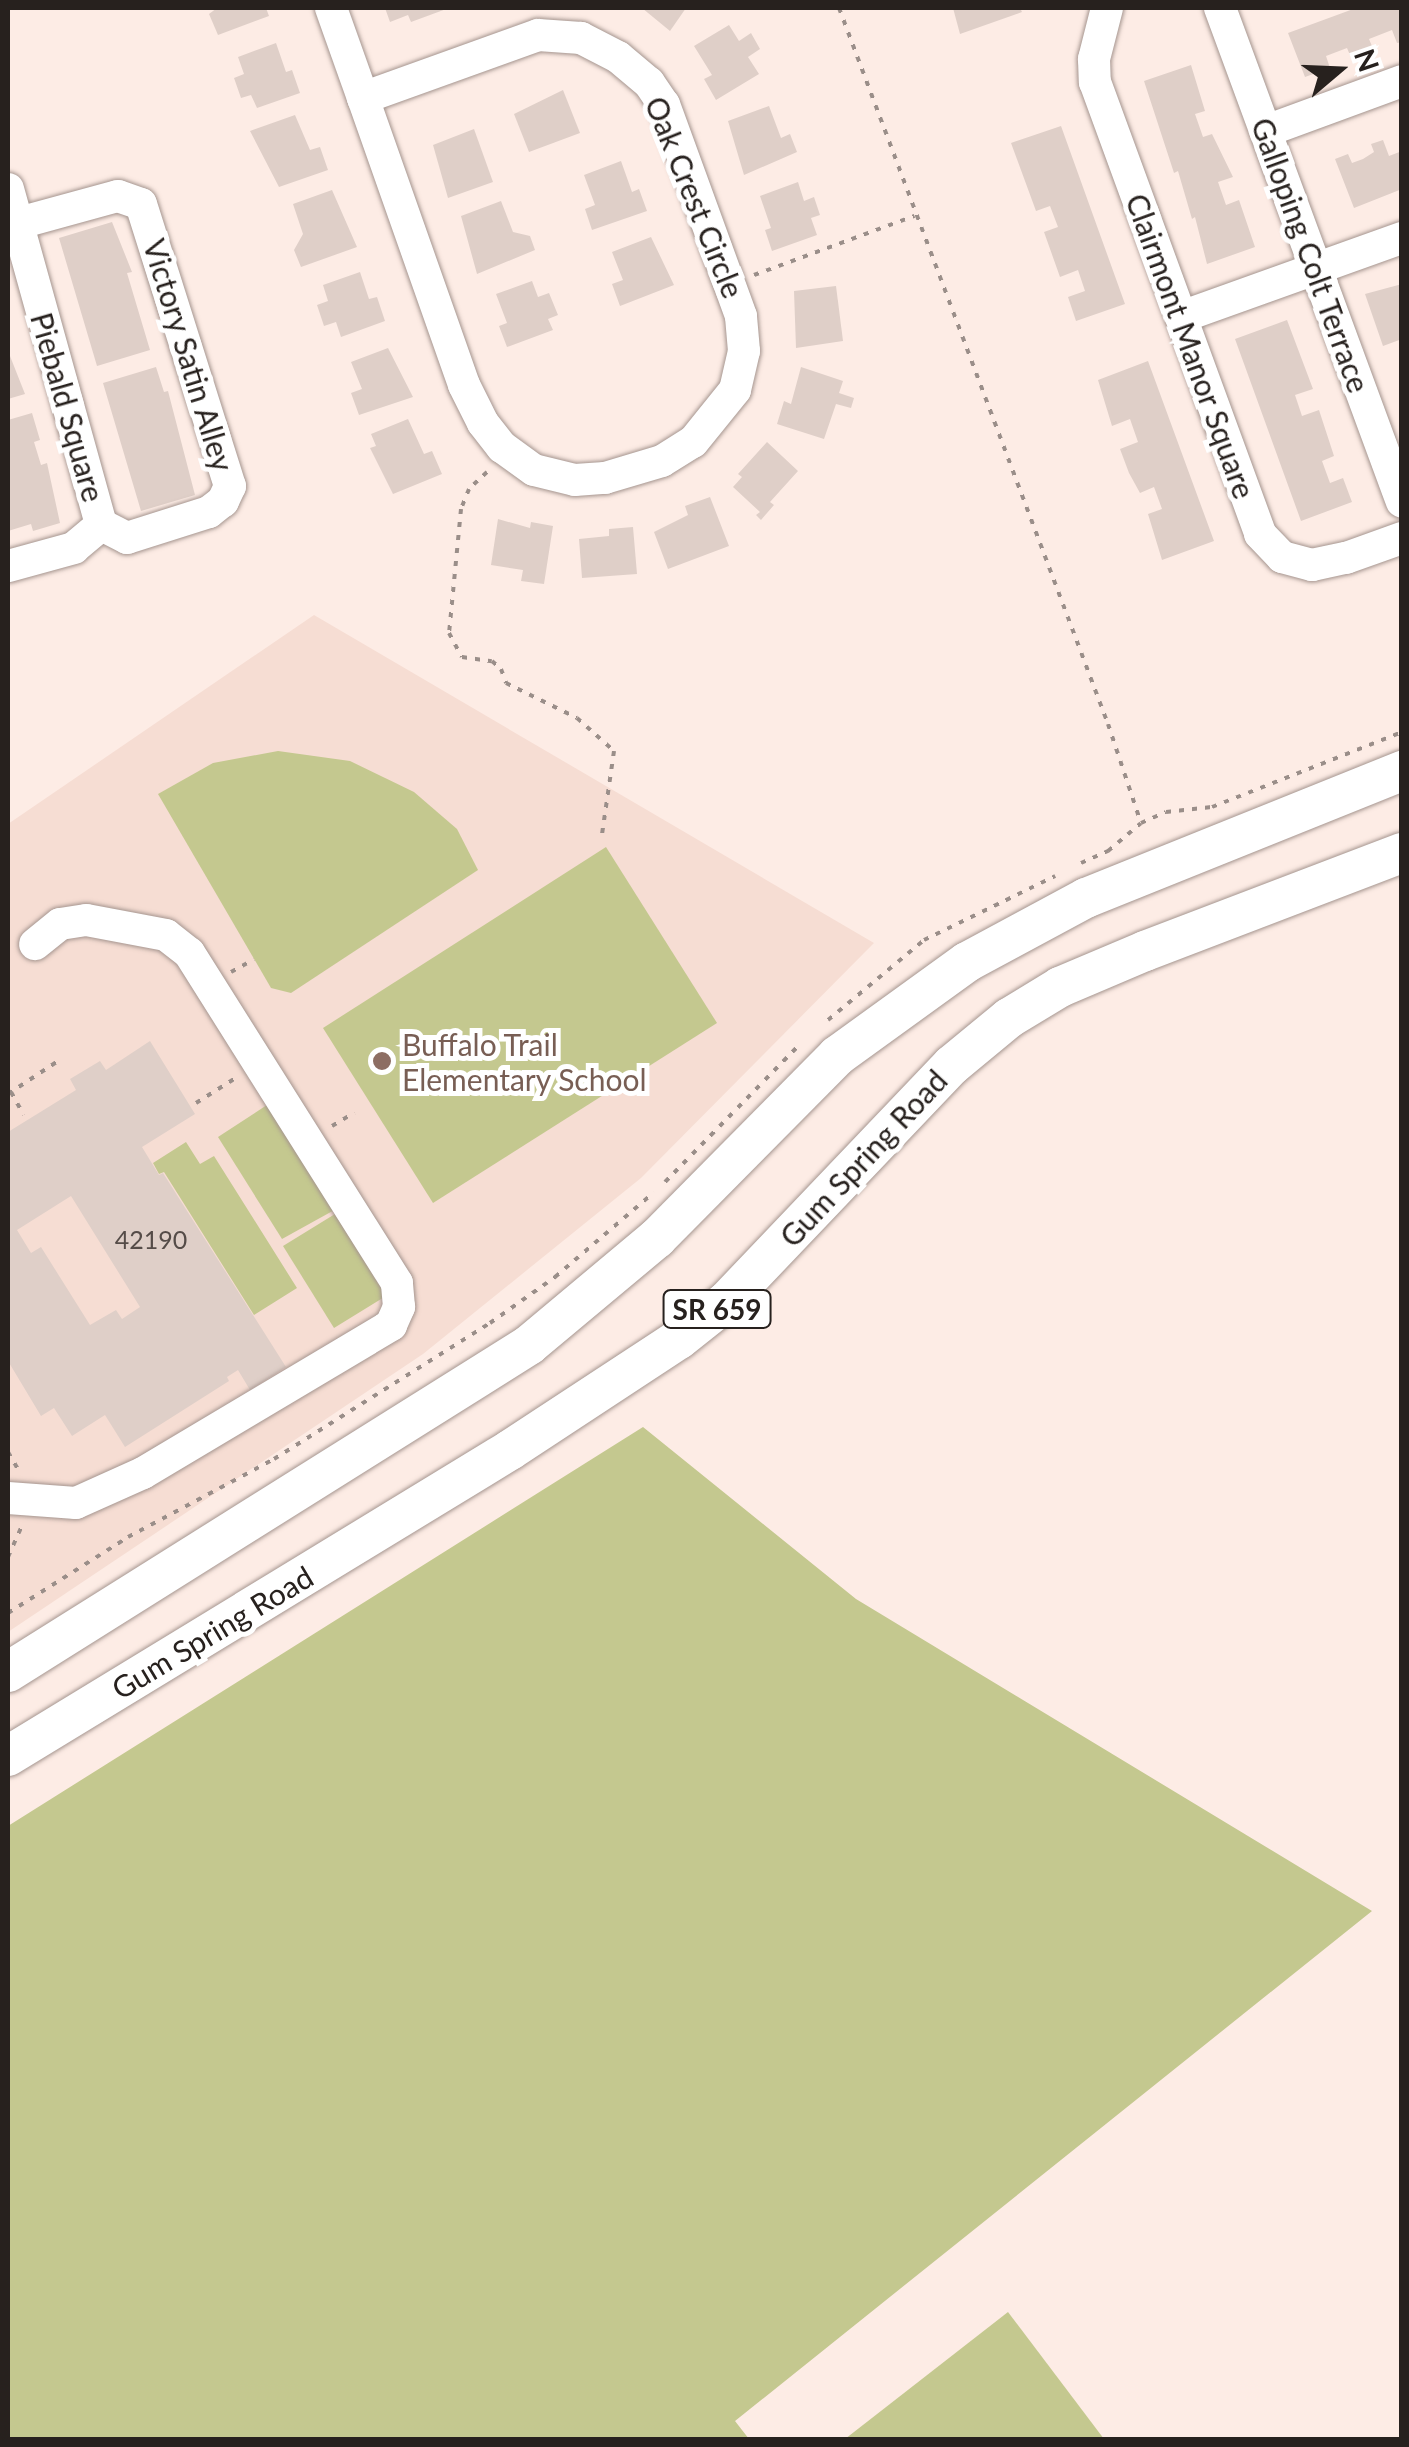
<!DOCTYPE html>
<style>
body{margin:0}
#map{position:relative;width:1409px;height:2447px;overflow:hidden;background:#fdece5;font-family:Lato,sans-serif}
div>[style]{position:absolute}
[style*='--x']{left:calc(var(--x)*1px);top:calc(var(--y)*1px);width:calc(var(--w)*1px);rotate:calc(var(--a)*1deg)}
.built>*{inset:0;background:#f6ddd3}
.green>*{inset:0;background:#c4c88f}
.building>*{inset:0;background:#dfcfc8}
.path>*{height:4px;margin-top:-2px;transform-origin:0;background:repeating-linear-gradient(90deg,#9a8e89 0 5px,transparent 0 13px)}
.roads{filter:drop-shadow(0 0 2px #a5958f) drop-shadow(0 0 2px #a5958f)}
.minor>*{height:32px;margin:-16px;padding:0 16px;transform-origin:16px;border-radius:16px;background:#fff}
.major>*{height:40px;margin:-20px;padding:0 20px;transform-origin:20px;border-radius:20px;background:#fff}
.dots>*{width:28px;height:28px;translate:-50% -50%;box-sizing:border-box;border:5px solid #fff;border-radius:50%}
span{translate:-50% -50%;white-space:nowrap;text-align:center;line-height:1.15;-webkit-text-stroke:10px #fff;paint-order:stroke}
.number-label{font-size:25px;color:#554c48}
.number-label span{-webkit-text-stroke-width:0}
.shield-label span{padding:2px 8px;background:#fff;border:2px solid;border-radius:8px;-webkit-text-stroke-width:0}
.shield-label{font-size:28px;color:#27211e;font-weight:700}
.street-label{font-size:30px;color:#27211e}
.education-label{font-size:30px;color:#785e54}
.left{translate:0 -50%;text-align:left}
.frame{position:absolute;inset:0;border:10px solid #27211e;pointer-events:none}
.north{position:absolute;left:1289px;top:20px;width:100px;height:100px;-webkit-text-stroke:8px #fff;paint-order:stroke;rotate:71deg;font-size:28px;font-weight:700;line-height:40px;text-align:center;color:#27211e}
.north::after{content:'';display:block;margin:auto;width:35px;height:45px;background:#27211e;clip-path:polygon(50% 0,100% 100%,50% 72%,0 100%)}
</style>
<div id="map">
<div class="built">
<div style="clip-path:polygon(314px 615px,874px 943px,641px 1178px,423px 1354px,8px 1632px,8px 824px)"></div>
</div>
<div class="green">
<div style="clip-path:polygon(278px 751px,350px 761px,414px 792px,457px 829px,478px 870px,291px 993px,271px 988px,158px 794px,213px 763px)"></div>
<div style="clip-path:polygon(606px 847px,717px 1023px,433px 1203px,323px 1028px)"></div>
<div style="clip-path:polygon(270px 1103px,338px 1208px,282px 1239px,218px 1137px)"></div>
<div style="clip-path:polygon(186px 1142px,200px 1164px,214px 1156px,297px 1288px,254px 1315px,164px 1172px,159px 1174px,153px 1163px)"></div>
<div style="clip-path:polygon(335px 1214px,386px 1296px,334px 1328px,283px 1246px)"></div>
<div style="clip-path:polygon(643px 1427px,856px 1599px,1372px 1911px,735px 2421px,749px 2439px,8px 2439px,8px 1826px)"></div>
<div style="clip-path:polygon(1008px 2312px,1104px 2439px,845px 2439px)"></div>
</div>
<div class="building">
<div style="clip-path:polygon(217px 8px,266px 8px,269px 16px,218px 35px,209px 14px)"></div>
<div style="clip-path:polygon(385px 8px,449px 8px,411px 22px,408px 15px,390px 22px)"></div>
<div style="clip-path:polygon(642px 8px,686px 8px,670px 31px)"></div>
<div style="clip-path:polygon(953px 8px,1020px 8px,1022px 12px,960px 34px)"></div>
<div style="clip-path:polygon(1356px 8px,1402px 8px,1402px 42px,1397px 43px,1392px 30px,1369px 39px,1374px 51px,1352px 60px,1347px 48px,1326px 56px,1330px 68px,1305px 77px,1288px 33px)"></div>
<div style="clip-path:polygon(729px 25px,739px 41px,751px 33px,760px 49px,748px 57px,759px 74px,716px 100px,704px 79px,712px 75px,694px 46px)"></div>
<div style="clip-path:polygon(276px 43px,286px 72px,292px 70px,300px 93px,257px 108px,251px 95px,241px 98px,234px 78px,244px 74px,238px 57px)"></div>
<div style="clip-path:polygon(1191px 65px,1205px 111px,1195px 114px,1203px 137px,1212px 134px,1233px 177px,1218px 182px,1226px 205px,1239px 200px,1255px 247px,1207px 264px,1195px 217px,1192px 219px,1178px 171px,1174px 173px,1144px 81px)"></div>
<div style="clip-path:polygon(563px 90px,580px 133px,529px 152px,514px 114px)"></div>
<div style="clip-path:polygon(769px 106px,781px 138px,790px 134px,797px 152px,744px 175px,728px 121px)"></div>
<div style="clip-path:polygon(295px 115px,310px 150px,320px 147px,328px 170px,279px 187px,250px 131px)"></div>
<div style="clip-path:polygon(1061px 126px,1125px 304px,1076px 321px,1068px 297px,1085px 291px,1078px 270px,1060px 277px,1044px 232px,1058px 227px,1050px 206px,1036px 211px,1011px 143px)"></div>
<div style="clip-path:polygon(474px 129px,493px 182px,448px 198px,433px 145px)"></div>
<div style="clip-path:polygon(1383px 140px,1389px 156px,1402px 151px,1402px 189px,1354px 208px,1335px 159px,1348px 154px,1352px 163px,1363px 159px,1374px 152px,1371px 144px)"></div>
<div style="clip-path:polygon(621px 161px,632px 192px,639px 189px,647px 211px,592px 230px,585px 209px,595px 205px,584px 175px)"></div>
<div style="clip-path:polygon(798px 182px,804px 201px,814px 197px,820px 215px,811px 218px,817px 235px,772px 251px,765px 230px,771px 228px,760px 196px)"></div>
<div style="clip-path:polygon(332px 190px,357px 247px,301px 267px,294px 250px,303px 234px,293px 204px)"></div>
<div style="clip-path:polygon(501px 201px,513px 232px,530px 236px,535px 250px,477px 274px,461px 216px)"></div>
<div style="clip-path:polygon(112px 222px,132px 272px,127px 273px,150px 350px,97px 366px,59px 238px)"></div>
<div style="clip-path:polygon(651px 237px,674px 285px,620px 306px,612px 284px,623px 280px,612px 252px)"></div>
<div style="clip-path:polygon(360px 272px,369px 299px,377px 297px,385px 321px,341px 337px,336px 322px,324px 326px,317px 305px,328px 301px,323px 285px)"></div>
<div style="clip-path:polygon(532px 281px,538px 297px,549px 293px,558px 315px,548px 319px,553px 330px,507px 347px,499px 326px,507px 323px,496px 294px)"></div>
<div style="clip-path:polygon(1402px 284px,1402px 339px,1383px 346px,1365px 294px)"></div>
<div style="clip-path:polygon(836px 286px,843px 341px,796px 348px,794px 291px)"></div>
<div style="clip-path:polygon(1287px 320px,1313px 389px,1295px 395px,1302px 416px,1319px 410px,1334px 456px,1322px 461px,1330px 483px,1343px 478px,1352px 502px,1301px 521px,1235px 339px)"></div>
<div style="clip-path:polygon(388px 348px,413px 397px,359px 415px,351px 393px,362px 389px,351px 362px)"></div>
<div style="clip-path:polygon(8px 351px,25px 394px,8px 399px)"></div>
<div style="clip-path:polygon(1148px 361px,1214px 541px,1162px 560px,1148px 514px,1162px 509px,1154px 487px,1140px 493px,1129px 473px,1120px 449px,1138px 442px,1130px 419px,1112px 426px,1098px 380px)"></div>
<div style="clip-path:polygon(156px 367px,164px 392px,168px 391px,195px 495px,141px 511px,103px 383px)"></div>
<div style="clip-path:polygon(801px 367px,843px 381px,839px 393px,854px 398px,851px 408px,836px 404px,824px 439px,777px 424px,784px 401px,791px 404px)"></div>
<div style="clip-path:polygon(32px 413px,40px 440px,34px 442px,41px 465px,47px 463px,60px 523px,33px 531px,31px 524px,8px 531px,8px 420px)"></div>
<div style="clip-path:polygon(408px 419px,424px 454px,432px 451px,442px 474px,393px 494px,370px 448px,376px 446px,371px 434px)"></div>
<div style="clip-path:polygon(767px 442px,798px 471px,770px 502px,774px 505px,761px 520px,756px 515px,760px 512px,733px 487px,742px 477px,738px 474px)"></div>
<div style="clip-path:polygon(710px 497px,729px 546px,668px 569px,654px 532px,688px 515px,685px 506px)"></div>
<div style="clip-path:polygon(498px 519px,530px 528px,531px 522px,553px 526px,544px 584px,521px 581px,523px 570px,491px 565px)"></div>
<div style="clip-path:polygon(633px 527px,637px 574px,582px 578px,579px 539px,609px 536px,609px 529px)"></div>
<div style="clip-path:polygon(evenodd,150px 1041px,195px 1114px,142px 1147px,159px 1175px,163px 1173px,286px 1367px,250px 1390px,238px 1370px,227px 1377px,229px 1381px,125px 1447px,105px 1415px,72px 1436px,54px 1408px,41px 1416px,8px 1361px,8px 1132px,76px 1090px,70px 1079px,100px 1061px,106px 1070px,150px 1041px,71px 1196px,140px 1307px,122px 1319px,116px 1310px,90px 1325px,41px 1247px,31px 1253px,17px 1230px,71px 1196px)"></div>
</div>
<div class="path">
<div style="--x:839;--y:8;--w:765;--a:69.41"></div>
<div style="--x:1108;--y:724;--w:104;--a:71.6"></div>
<div style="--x:754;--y:275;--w:171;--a:-20.2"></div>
<div style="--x:487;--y:472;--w:25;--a:137"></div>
<div style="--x:469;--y:489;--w:22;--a:112"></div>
<div style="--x:461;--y:509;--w:125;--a:95.5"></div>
<div style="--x:449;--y:633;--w:27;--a:62"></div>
<div style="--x:462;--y:657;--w:30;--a:8"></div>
<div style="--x:492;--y:661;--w:12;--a:42"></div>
<div style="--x:501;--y:669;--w:15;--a:70"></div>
<div style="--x:506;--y:683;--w:79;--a:26.2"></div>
<div style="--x:577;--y:718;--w:50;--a:41.7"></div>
<div style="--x:614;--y:751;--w:84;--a:98.2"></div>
<div style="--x:1081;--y:863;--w:30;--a:-24"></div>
<div style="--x:1108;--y:851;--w:43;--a:-40.3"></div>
<div style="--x:1141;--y:823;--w:27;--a:-24"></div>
<div style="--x:1166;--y:812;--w:46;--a:-6.2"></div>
<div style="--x:1212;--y:807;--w:204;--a:-21.5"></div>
<div style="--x:231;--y:972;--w:26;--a:-29"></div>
<div style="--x:828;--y:1020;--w:125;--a:-39.8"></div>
<div style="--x:924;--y:940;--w:146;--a:-26"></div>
<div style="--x:11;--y:1092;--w:26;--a:61"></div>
<div style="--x:8;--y:1094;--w:64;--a:-33.4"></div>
<div style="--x:196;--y:1103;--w:45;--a:-32.3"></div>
<div style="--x:332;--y:1126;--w:26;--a:-31"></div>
<div style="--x:665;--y:1182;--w:190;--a:-45.6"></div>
<div style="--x:8;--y:1452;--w:20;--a:60"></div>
<div style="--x:8;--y:1557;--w:32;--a:-66"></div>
<div style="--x:8;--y:1613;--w:142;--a:-32.3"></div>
<div style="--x:128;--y:1537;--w:166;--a:-28.1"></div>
<div style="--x:274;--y:1459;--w:255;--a:-32.2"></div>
<div style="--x:490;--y:1323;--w:80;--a:-35.3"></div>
<div style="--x:555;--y:1277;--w:130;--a:-40.6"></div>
</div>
<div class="roads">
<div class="minor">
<div style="--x:331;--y:8;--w:96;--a:70.4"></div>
<div style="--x:363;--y:98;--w:304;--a:70.6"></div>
<div style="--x:464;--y:385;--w:42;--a:63.4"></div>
<div style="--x:483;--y:423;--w:31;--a:52"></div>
<div style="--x:502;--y:447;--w:39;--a:36"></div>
<div style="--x:534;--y:470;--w:42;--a:13.7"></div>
<div style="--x:575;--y:480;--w:30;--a:-4"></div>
<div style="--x:605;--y:478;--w:59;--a:-16.6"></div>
<div style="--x:662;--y:461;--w:36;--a:-32"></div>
<div style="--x:693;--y:442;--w:67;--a:-51.1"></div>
<div style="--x:735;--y:390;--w:40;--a:-77"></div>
<div style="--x:744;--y:351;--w:35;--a:-95"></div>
<div style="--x:741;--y:316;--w:225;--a:-110"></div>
<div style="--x:664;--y:105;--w:27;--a:-124"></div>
<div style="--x:649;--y:83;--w:40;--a:-140"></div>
<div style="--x:618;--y:57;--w:42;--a:-152.8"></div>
<div style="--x:581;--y:38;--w:43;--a:-176"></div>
<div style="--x:538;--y:35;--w:186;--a:160.2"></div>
<div style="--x:1107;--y:8;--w:53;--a:104.3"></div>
<div style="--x:1094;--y:59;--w:23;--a:88"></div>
<div style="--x:1095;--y:82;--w:481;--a:69.9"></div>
<div style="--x:1260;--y:534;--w:32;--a:46"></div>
<div style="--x:1282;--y:557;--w:31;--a:15"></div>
<div style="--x:1312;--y:565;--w:35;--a:-12"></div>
<div style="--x:1346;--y:558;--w:59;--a:-19.7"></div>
<div style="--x:1220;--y:8;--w:526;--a:69.78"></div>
<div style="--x:1266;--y:131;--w:145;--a:-20.2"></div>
<div style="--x:8;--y:189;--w:349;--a:74.5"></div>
<div style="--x:101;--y:525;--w:35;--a:140"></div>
<div style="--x:74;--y:548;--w:68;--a:164.7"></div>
<div style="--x:8;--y:226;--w:114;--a:-15.3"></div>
<div style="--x:118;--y:196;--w:24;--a:19"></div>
<div style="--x:141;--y:204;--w:296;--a:72.5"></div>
<div style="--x:230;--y:486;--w:17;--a:115"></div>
<div style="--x:223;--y:501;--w:18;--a:142"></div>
<div style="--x:209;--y:512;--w:86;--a:162.4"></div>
<div style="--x:127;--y:538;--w:29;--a:-153"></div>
<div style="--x:1181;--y:317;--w:235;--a:-19.7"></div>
<div style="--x:8;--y:1498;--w:68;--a:4.2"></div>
<div style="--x:76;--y:1503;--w:73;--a:-24.1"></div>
<div style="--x:143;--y:1473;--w:289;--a:-30.8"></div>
<div style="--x:391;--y:1325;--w:20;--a:-66"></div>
<div style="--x:399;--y:1307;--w:24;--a:-95"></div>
<div style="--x:397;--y:1283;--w:390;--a:-122.2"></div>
<div style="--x:189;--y:953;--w:29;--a:-142"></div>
<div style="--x:166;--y:935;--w:81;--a:-169.4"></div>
<div style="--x:86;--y:920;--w:26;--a:171"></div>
<div style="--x:60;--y:924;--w:32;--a:141"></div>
</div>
<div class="major">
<div style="--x:8;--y:1672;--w:615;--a:-32.11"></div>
<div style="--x:529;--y:1345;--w:167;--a:-39.9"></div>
<div style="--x:657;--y:1238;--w:256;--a:-45.3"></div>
<div style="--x:837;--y:1056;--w:160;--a:-35.9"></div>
<div style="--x:967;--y:962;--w:135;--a:-28.3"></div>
<div style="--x:1086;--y:898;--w:341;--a:-21.9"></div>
<div style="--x:8;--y:1756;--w:588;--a:-31.36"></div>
<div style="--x:510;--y:1450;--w:202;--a:-33.3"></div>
<div style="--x:679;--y:1339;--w:61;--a:-38.4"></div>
<div style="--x:727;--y:1301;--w:326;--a:-46.4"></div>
<div style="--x:952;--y:1065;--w:74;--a:-39.5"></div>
<div style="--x:1009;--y:1018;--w:60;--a:-31.3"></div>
<div style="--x:1060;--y:987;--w:92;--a:-23"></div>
<div style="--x:1145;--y:951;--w:275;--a:-20.9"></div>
</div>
</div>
<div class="dots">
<div style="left:382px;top:1061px;background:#8d6e63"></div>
</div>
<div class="number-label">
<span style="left:151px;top:1239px">42190</span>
</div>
<div class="shield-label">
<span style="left:717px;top:1309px">SR 659</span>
</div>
<div class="street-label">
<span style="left:695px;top:197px;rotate:68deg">Oak Crest Circle</span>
<span style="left:1311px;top:255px;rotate:70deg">Galloping Colt Terrace</span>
<span style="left:1191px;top:346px;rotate:70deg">Clairmont Manor Square</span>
<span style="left:189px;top:355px;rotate:73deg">Victory Satin Alley</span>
<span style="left:68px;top:407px;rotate:74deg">Piebald Square</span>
<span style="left:863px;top:1158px;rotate:-47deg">Gum Spring Road</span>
<span style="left:212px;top:1632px;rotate:-31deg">Gum Spring Road</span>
</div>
<div class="education-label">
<span class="left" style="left:402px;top:1061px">Buffalo Trail<br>Elementary School</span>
</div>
<div class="frame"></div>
<div class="north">N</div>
</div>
